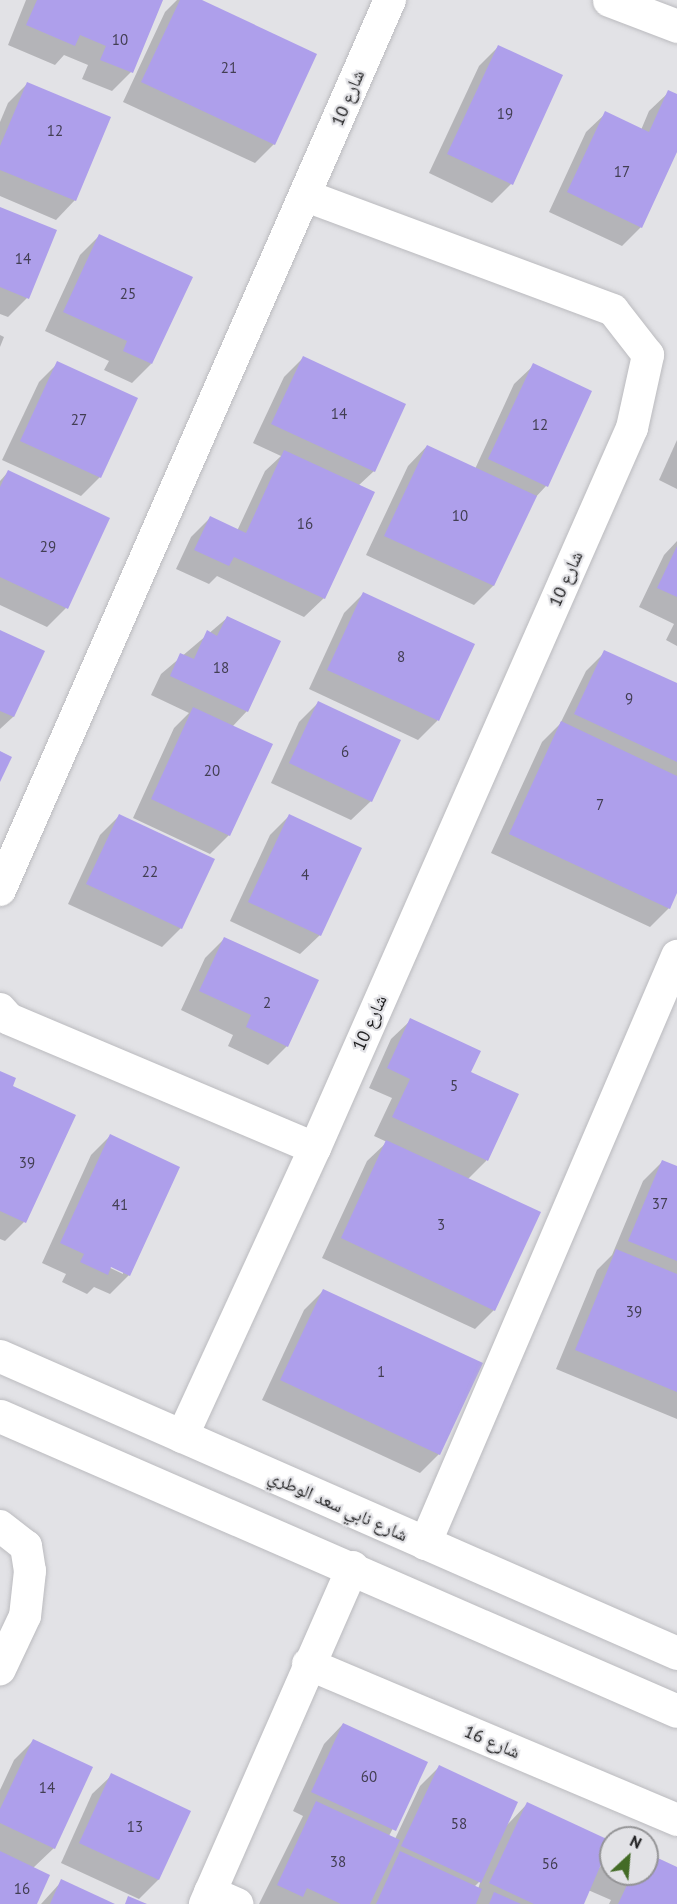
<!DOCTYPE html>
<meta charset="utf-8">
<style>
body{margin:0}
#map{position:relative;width:677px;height:1904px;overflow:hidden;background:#e2e2e6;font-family:"PT Sans","Noto Naskh Arabic",sans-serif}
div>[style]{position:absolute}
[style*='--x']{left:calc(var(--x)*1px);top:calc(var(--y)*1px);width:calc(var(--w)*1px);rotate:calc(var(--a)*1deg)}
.shadow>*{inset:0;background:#0003}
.building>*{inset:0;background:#ae9feb}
.roads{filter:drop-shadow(0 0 2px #bbbbbf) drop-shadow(0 0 2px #bbbbbf)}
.minor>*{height:32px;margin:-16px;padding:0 16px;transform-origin:16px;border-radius:16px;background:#fff}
.tertiary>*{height:33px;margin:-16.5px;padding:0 16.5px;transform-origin:16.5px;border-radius:16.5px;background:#fff}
span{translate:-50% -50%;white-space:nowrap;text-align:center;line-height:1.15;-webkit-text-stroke:4.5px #e2e2e6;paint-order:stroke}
.number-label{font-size:15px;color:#423e52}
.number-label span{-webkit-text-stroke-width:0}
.street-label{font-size:18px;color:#1e1e1f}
.north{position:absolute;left:599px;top:1826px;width:60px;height:60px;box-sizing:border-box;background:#e2e2e6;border:2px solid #949496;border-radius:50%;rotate:26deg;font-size:16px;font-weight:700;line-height:24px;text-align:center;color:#1e1e1f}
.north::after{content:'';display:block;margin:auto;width:21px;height:27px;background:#436b26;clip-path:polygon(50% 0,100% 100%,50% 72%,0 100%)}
</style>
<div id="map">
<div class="shadow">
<div style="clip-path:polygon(26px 0,161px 0,131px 72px,112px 91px,82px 79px,88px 65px,64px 55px,55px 65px,8px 45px)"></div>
<div style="clip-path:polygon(177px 0,198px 0,274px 144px,255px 163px,123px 102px,165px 12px)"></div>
<div style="clip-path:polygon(498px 47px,511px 184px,492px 203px,429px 173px,479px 66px)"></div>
<div style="clip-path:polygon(27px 84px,75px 200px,56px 220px,0 196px,0 122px,8px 103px)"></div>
<div style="clip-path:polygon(669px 92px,677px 95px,677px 149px,641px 227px,622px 246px,549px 212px,586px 132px,606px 113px,641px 130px,649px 111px)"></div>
<div style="clip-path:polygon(0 208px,27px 298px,8px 317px,0 314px)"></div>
<div style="clip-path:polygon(99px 236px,151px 364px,132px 383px,104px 370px,109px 361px,45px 331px,80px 255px)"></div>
<div style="clip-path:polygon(0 335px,4px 337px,0 347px)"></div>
<div style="clip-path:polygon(303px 358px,374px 471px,358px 486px,324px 598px,304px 617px,217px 576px,209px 584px,176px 569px,191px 537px,210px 518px,237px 531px,265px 471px,281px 456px,253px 443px,284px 377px)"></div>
<div style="clip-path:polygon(58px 363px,100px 477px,81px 496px,2px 460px,39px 382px)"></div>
<div style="clip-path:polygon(534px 365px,546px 486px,534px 499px,493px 586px,474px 605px,366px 555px,408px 466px,427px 446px,475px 469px,514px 384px)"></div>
<div style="clip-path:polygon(677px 440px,677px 489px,659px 480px)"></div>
<div style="clip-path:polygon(8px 472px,66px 608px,47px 627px,0 605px,0 481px)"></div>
<div style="clip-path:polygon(677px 541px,677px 646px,666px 640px,674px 624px,639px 607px,664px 555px)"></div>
<div style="clip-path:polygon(363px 594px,473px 645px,437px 721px,418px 740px,309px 689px,344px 613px)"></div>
<div style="clip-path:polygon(227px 618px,279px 642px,247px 711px,232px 727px,229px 835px,210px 854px,133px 818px,174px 728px,189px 713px,151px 695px,161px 674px)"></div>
<div style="clip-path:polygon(0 631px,43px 651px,13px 717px,0 729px)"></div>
<div style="clip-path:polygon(605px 652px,677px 685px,677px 890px,669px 908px,650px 927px,491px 853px,542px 742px,560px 724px,586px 671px)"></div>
<div style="clip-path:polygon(318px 703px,371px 801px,351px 820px,271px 783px,299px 722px)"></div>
<div style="clip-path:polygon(119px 816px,181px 928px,162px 947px,68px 904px,100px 835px)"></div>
<div style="clip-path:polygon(289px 816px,320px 935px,300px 954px,230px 921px,270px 835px)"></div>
<div style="clip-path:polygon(225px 938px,287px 1046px,268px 1065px,228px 1046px,233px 1035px,181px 1010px,205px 958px)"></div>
<div style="clip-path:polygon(411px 1020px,469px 1073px,517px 1095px,486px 1161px,467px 1180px,494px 1310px,475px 1329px,322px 1258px,367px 1161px,387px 1142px,374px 1136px,392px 1098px,369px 1088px,391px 1039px)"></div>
<div style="clip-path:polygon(0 1073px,24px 1222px,5px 1241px,0 1239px)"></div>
<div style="clip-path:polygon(evenodd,110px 1136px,129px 1275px,110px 1294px,94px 1287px,87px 1294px,62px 1282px,66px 1274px,42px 1263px,91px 1155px,110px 1136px,105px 1263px,123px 1271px,123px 1274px,104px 1265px,105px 1263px)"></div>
<div style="clip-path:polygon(662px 1162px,677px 1168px,677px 1419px,556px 1369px,597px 1270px,612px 1255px,643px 1181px)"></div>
<div style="clip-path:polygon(323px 1291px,439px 1454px,420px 1473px,262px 1400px,304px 1310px)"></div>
<div style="clip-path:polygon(evenodd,343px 1724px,426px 1763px,389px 1836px,395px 1839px,420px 1786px,439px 1767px,506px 1826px,527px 1804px,611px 1843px,599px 1868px,611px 1856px,611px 1874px,647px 1874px,647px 1855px,677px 1869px,677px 1904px,609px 1904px,611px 1900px,588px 1890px,582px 1904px,259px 1904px,303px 1816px,293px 1811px,324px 1744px,343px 1724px,481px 1880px,478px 1889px,474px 1887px,481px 1880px)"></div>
<div style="clip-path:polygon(33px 1741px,54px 1848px,33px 1868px,35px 1904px,0 1904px,0 1790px,14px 1760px)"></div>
<div style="clip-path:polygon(112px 1775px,189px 1811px,158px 1880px,139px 1899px,61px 1863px,92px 1794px)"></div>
<div style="clip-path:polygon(62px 1881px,112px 1904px,41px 1904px)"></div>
</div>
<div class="building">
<div style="clip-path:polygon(37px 0,163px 0,133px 73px,100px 60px,106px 46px,80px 35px,75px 46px,26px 25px)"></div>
<div style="clip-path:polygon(180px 0,202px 0,317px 54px,275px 145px,141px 82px)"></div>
<div style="clip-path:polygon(498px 45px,563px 75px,513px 185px,447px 154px)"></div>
<div style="clip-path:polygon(27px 82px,111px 117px,76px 201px,0 170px,0 146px)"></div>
<div style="clip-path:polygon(668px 90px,677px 94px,677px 152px,642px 228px,567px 192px,605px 111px,649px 132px)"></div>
<div style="clip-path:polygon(0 207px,57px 230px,29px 299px,0 287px)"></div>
<div style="clip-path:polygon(99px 234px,193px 277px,152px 364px,123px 351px,127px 341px,63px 312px)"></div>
<div style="clip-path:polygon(303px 356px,406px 404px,375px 472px,271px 424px)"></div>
<div style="clip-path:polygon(57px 361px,138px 398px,101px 478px,20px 441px)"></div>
<div style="clip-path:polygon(533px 363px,592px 391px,548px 487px,488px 459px)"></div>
<div style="clip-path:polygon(427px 445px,537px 496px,494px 586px,384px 536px)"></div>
<div style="clip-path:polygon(284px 450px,375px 492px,325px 599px,234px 557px,229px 566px,194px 550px,210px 516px,246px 533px)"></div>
<div style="clip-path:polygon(8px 470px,110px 518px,68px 609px,0 577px,0 487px)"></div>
<div style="clip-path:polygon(677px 546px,677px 597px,657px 588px)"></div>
<div style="clip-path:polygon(363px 592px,475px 644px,439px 721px,327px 670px)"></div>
<div style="clip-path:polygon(227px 616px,281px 641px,248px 712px,170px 676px,180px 653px,194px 659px,207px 630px,217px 636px)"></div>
<div style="clip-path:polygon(0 630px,45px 651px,14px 717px,0 711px)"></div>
<div style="clip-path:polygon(604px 650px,677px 683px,677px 762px,574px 714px)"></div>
<div style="clip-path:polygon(318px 701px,401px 740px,372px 802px,289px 763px)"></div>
<div style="clip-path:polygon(193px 707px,273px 744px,230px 836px,151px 799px)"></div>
<div style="clip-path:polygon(561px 721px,677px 776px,677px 893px,670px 909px,509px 834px)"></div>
<div style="clip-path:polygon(0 751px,12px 757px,0 782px)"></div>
<div style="clip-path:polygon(119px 814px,215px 859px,182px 929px,86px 884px)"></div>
<div style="clip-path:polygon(289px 814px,362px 848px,321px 936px,248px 902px)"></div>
<div style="clip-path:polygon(224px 937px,319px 980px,288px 1047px,246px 1027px,251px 1015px,199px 991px)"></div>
<div style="clip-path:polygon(410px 1018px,481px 1051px,471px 1072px,519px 1094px,488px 1161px,392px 1117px,410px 1079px,387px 1068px)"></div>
<div style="clip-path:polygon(0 1071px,16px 1078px,13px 1086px,76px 1115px,26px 1223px,0 1211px)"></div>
<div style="clip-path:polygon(110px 1134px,180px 1167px,130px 1276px,111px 1267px,108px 1275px,80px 1262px,84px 1254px,60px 1243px)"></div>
<div style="clip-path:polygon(386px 1140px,541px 1212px,495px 1311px,341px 1238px)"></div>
<div style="clip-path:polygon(662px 1160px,677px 1166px,677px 1261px,628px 1241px)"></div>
<div style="clip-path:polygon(616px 1249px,677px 1274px,677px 1392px,575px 1350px)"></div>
<div style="clip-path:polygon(323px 1289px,483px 1363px,440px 1455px,280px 1380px)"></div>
<div style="clip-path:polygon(343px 1723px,428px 1762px,396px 1831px,311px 1792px)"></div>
<div style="clip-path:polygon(33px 1739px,93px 1767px,55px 1849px,0 1823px,0 1809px)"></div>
<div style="clip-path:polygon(439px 1765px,518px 1802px,481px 1883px,401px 1846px)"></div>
<div style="clip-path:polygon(111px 1773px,191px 1811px,159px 1880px,79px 1843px)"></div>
<div style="clip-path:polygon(316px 1801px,400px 1840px,370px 1904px,341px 1904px,307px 1888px,303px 1897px,277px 1885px)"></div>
<div style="clip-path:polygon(527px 1802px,611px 1841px,584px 1904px,534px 1904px,489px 1883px)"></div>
<div style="clip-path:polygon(0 1851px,50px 1875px,37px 1904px,0 1904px)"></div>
<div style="clip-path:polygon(400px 1851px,482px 1889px,476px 1904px,376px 1904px)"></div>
<div style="clip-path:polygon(647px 1853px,677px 1867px,677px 1904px,618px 1904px,629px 1881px,614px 1874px,647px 1874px)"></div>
<div style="clip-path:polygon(61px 1879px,115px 1904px,50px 1904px)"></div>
<div style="clip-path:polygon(494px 1892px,521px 1904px,489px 1904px)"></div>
<div style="clip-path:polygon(128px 1896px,147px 1904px,125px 1904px)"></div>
</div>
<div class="roads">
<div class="minor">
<div style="--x:0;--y:890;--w:972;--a:-66.34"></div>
<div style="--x:0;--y:1009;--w:13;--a:48"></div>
<div style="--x:9;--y:1019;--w:332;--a:22.9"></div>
<div style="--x:182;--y:1437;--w:318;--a:-65.3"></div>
<div style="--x:315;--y:1148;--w:787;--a:-66.24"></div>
<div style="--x:632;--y:428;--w:75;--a:-77.6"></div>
<div style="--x:648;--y:355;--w:57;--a:-127.9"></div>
<div style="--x:613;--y:310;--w:327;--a:-159.6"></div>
<div style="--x:0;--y:1526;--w:33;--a:38"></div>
<div style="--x:26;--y:1546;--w:25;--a:81"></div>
<div style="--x:30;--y:1571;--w:45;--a:96.3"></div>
<div style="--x:25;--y:1616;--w:59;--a:115.3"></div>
<div style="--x:425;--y:1544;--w:640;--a:-66.8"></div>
<div style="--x:308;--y:1664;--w:401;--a:22.9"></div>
<div style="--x:210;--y:1892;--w:30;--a:24"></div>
<div style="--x:205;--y:1904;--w:368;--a:-66.3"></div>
</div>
<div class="tertiary">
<div style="--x:609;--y:0;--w:73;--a:20.9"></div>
<div style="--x:0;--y:1356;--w:739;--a:23.69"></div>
<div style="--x:0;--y:1416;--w:738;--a:23.54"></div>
</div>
</div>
<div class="number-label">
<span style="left:120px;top:40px">10</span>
<span style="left:229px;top:68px">21</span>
<span style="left:505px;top:114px">19</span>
<span style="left:55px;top:131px">12</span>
<span style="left:622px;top:172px">17</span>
<span style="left:23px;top:259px">14</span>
<span style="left:128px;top:294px">25</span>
<span style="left:339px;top:414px">14</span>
<span style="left:79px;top:420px">27</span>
<span style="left:540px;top:425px">12</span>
<span style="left:460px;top:516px">10</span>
<span style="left:305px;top:524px">16</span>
<span style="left:48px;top:547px">29</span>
<span style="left:401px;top:657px">8</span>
<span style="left:221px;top:668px">18</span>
<span style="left:629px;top:699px">9</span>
<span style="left:345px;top:752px">6</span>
<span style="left:212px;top:771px">20</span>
<span style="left:600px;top:805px">7</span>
<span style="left:150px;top:872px">22</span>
<span style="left:305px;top:875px">4</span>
<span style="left:267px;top:1003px">2</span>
<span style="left:454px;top:1086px">5</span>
<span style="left:27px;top:1163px">39</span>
<span style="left:660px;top:1204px">37</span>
<span style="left:120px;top:1205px">41</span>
<span style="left:441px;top:1225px">3</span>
<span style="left:634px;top:1312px">39</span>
<span style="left:381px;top:1372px">1</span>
<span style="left:369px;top:1777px">60</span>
<span style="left:47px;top:1788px">14</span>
<span style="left:459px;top:1824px">58</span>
<span style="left:135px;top:1827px">13</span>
<span style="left:338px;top:1862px">38</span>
<span style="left:550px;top:1864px">56</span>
<span style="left:22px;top:1889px">16</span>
</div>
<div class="street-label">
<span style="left:348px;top:98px;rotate:-67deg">شارع 10</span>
<span style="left:566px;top:579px;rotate:-66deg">شارع 10</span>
<span style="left:370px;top:1023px;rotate:-66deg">شارع 10</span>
<span style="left:338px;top:1506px;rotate:24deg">شارع نابي سعد الوطري</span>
<span style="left:492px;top:1742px;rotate:23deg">شارع 16</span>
</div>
<div class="north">N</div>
</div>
